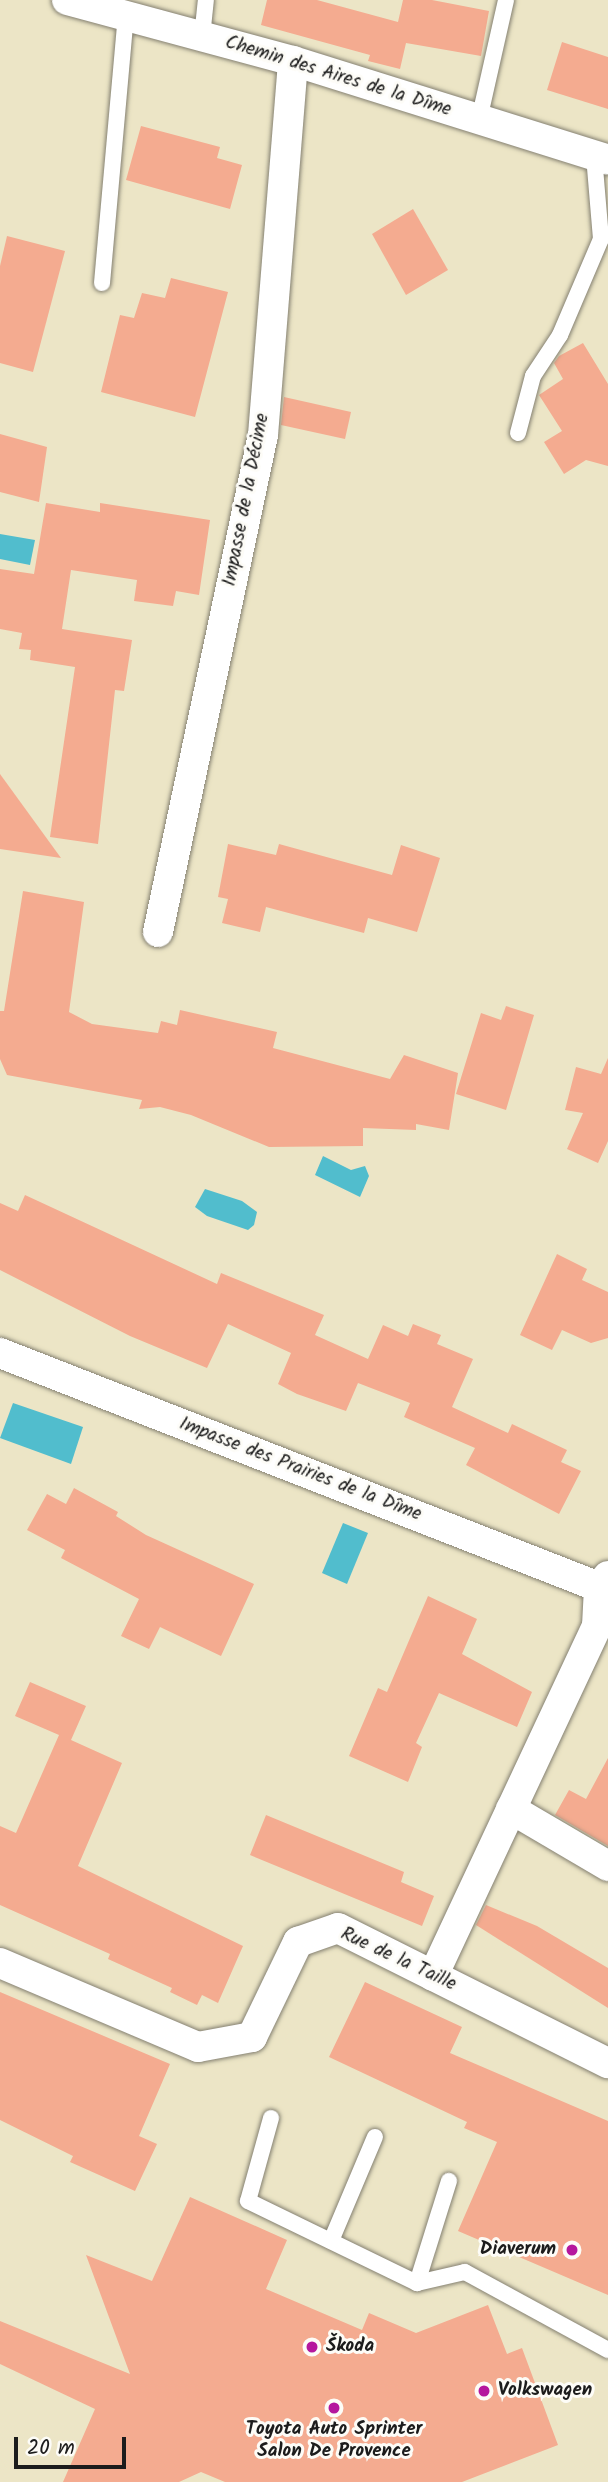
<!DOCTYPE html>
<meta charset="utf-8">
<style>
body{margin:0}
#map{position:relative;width:608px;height:2482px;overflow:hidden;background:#ece5c6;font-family:Kalam,sans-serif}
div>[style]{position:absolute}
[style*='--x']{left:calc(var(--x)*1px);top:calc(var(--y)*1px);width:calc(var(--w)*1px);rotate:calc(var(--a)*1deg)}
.water>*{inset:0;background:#51bdcd}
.building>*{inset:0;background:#f4ab90}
.roads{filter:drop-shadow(0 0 2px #848071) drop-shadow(0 0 2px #848071)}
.lane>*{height:16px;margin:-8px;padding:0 8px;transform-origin:8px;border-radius:8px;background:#fff}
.street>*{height:30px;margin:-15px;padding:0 15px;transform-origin:15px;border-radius:15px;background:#fff}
.dots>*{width:19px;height:19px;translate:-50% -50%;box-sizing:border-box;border:4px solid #fdfcf7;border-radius:50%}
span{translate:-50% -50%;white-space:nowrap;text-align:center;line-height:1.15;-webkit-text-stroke:6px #fdfcf7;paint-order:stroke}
.street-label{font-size:19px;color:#1c1c1c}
.poi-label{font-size:19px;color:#1c1c1c;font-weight:700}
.right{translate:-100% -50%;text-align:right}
.left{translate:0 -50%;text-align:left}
.scale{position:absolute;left:14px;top:2437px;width:112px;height:32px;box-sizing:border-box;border:4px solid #1c1c1c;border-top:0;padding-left:9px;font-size:21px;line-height:24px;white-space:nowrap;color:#1c1c1c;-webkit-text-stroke:5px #fdfcf7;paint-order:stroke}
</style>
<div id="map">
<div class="water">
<div style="clip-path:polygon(0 534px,35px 540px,30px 565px,0 559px)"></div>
<div style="clip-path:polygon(323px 1156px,351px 1170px,365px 1166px,369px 1176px,360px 1197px,315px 1175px)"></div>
<div style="clip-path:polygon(205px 1189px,242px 1201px,257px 1212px,254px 1225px,248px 1230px,207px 1216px,195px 1207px)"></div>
<div style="clip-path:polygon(13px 1403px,83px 1427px,71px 1464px,0 1438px)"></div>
<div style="clip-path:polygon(343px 1523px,368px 1533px,347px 1584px,322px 1573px)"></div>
</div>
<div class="building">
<div style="clip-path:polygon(267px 0,317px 0,398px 22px,403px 0,432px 0,489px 11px,481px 56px,406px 43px,400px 69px,368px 61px,370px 55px,261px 25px)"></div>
<div style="clip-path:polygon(562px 42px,608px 57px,608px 109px,547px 90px)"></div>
<div style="clip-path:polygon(141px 126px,220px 147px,217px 158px,242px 165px,230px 209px,126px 180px)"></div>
<div style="clip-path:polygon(413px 209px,448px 270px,406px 295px,372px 234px)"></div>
<div style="clip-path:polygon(7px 236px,65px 251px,33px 372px,0 363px,0 266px)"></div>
<div style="clip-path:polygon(171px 278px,228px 292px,195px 417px,101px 392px,120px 315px,134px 318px,142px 293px,165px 298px)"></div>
<div style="clip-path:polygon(583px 343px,608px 384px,608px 466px,586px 460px,564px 474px,544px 442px,562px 431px,539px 395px,563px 379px,554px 363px,559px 356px)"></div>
<div style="clip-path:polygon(284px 397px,351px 412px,345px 439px,281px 425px)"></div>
<div style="clip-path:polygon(0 434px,47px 447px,39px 502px,0 492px)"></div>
<div style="clip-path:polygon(46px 503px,100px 512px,100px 503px,210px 520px,199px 595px,176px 591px,173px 606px,134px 601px,137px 580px,71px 570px,62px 629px,132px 640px,124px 691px,115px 690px,98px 844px,50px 837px,75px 667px,30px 660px,31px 650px,19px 649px,22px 633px,0 629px,0 569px,34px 574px)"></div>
<div style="clip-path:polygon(0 774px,61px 858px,0 849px)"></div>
<div style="clip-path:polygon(228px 844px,276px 855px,279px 844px,392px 875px,401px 845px,440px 858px,417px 932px,368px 918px,364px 933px,266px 907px,260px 932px,222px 923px,228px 899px,218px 897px)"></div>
<div style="clip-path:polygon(23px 891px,84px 902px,69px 1012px,92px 1024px,158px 1033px,161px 1021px,177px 1025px,180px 1010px,277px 1032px,273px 1048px,390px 1079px,404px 1055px,458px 1073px,449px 1130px,416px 1124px,416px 1130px,363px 1128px,363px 1146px,269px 1147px,191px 1115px,160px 1107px,139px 1109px,142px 1100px,7px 1075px,0 1059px,0 1011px,4px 1011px)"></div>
<div style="clip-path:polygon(506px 1006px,534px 1015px,506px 1110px,456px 1094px,481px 1013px,501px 1020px)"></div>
<div style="clip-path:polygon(608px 1058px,608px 1141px,598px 1163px,567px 1149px,583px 1113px,565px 1110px,576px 1067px,601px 1074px)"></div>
<div style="clip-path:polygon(25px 1195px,217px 1284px,221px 1273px,324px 1315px,315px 1335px,368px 1359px,383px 1325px,408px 1336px,413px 1324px,441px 1335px,437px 1344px,473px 1359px,452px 1407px,508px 1433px,512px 1424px,567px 1450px,561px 1462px,581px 1471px,559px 1514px,466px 1465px,475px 1448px,404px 1417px,410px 1403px,358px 1383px,346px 1411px,297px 1394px,278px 1384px,291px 1353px,228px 1324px,207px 1368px,130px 1336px,0 1270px,0 1203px,18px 1211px)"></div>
<div style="clip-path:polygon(557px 1254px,587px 1269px,582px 1280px,608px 1292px,608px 1338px,591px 1343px,562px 1330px,552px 1350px,520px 1335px)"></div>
<div style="clip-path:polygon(74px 1488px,118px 1512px,116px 1516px,146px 1535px,254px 1584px,221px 1656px,160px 1627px,149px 1649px,121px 1636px,139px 1599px,61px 1558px,65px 1550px,27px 1530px,47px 1494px,66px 1504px)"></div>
<div style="clip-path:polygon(428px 1596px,477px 1619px,462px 1654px,532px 1692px,517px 1727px,439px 1693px,416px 1743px,422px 1747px,408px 1782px,349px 1756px,378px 1688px,387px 1692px)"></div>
<div style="clip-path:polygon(30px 1682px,86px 1706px,71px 1740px,122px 1763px,78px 1866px,243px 1946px,218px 2003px,202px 1995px,197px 2005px,170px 1992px,172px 1988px,108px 1959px,110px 1954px,0 1905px,0 1826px,16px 1833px,59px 1735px,15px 1716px)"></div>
<div style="clip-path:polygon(608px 1758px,608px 1846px,555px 1815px,569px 1790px,586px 1799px)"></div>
<div style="clip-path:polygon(266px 1815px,404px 1872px,401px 1882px,434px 1896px,422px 1926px,250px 1855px)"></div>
<div style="clip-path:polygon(486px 1905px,537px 1926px,608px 1968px,608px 2008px,476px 1925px)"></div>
<div style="clip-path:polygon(365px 1982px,462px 2027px,450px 2053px,608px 2121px,608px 2295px,458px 2231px,497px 2142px,464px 2128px,467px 2122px,329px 2057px)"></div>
<div style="clip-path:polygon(0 1992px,170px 2064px,139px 2136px,157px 2144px,135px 2191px,70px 2162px,73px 2156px,0 2120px)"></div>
<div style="clip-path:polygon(190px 2197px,287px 2240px,266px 2289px,362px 2330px,369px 2313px,416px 2333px,488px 2305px,507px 2354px,522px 2348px,558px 2445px,462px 2482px,225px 2482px,201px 2472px,179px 2482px,63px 2482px,95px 2409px,0 2364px,0 2321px,130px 2374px,86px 2255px,152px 2281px)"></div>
</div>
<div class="roads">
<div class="lane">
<div style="--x:202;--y:37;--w:37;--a:-84"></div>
<div style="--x:479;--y:120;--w:123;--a:-77.3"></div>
<div style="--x:102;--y:283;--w:268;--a:-84.9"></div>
<div style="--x:518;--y:433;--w:59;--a:-75.3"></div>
<div style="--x:533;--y:376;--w:49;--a:-56.6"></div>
<div style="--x:560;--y:335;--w:104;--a:-66.9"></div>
<div style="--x:601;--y:239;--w:84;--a:-94.8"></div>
<div style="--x:271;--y:2118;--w:86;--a:105.5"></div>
<div style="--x:248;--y:2201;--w:188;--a:25.9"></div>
<div style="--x:417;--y:2283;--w:49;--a:-12.9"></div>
<div style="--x:465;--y:2272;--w:163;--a:28.6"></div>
<div style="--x:331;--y:2241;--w:113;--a:-67.1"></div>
<div style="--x:417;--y:2283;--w:107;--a:-72.6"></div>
</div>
<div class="street">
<div style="--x:67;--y:0;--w:234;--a:15.1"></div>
<div style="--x:293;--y:61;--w:330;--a:17.4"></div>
<div style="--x:158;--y:932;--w:508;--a:-78.07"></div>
<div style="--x:263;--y:435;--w:375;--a:-85.4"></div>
<div style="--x:0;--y:1353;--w:643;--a:21.34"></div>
<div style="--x:511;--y:1809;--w:113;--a:30.4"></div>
<div style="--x:0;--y:1963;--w:215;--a:23"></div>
<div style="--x:198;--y:2047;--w:55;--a:-10.5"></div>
<div style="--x:252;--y:2037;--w:106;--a:-64.2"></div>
<div style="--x:298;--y:1942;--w:42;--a:-19.3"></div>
<div style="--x:338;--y:1928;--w:302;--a:26.6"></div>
<div style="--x:433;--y:1976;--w:387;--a:-64.9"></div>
<div style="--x:597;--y:1626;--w:39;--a:-87"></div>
<div style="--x:599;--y:1587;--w:14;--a:-51"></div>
</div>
</div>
<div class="dots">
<div style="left:572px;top:2250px;background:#b5179e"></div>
<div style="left:312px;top:2347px;background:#b5179e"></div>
<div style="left:484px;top:2391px;background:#b5179e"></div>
<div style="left:334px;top:2408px;background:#b5179e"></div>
</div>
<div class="street-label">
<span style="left:338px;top:77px;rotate:17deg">Chemin des Aires de la Dîme</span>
<span style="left:247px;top:500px;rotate:-79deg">Impasse de la Décime</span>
<span style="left:300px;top:1470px;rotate:21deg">Impasse des Prairies de la Dîme</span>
<span style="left:398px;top:1960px;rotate:25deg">Rue de la Taille</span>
</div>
<div class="poi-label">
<span class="right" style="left:556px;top:2250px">Diaverum</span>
<span class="left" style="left:326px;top:2347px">Škoda</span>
<span class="left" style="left:498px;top:2391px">Volkswagen</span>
<span style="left:334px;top:2441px">Toyota Auto Sprinter<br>Salon De Provence</span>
</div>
<div class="scale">20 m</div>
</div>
